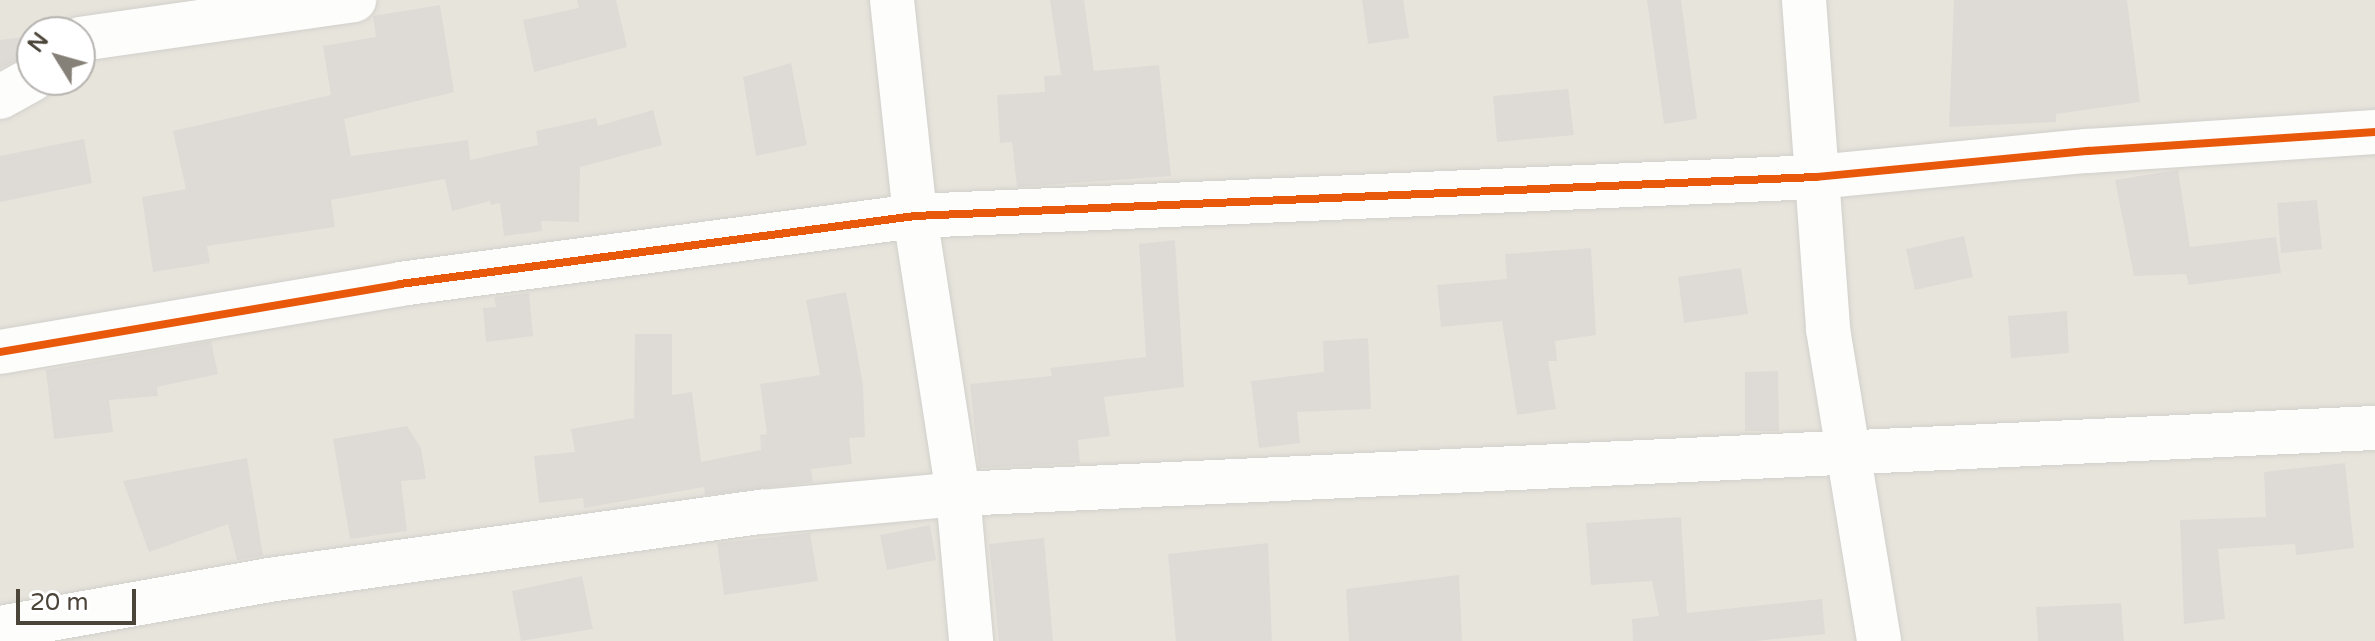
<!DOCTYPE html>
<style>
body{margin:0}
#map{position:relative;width:2375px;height:641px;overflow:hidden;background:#f4f2ee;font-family:"Varela Round",sans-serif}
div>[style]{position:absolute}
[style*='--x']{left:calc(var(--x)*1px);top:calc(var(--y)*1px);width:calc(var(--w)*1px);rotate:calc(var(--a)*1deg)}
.residential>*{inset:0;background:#e7e4dc}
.building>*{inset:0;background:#dedbd6}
.roads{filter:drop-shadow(0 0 2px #d2d0cb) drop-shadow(0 0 2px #d2d0cb)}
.minor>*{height:44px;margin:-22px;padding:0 22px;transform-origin:22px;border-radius:22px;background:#fdfdfc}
.cycleway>*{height:8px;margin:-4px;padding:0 4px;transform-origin:4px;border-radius:4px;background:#e8590c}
span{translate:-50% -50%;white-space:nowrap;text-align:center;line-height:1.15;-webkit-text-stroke:6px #fff;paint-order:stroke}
.north{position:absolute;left:16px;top:16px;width:80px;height:80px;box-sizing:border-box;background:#fff;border:2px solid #b7b4b0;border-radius:50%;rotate:307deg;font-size:22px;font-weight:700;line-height:32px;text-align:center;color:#4b4439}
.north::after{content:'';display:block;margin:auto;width:28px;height:36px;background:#868178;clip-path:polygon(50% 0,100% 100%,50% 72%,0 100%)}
.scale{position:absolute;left:16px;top:589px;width:120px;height:36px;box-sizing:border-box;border:4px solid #4b4439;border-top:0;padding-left:10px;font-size:24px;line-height:28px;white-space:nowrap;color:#4b4439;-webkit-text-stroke:6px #fff;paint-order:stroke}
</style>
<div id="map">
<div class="residential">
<div style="clip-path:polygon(evenodd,0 0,2375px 0,2375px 641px,0 641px,0 0,32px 32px,80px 32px,80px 80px,32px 80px,32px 32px)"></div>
</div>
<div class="building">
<div style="clip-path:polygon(577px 0,616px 0,627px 47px,534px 72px,523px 20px,579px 8px)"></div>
<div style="clip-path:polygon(1050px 0,1084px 0,1094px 71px,1159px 65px,1171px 176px,1017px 187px,1012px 142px,1000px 143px,997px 95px,1045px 92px,1044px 76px,1061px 75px)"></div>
<div style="clip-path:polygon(1362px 0,1403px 0,1409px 38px,1368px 44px)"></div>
<div style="clip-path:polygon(1647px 0,1681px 0,1697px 119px,1664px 124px)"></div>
<div style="clip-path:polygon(1954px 0,2127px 0,2140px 102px,2056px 114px,2056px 122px,1949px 127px)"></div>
<div style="clip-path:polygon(440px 5px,454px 92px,344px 119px,351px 156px,468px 140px,470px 160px,538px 145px,536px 131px,596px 118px,598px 126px,653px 110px,662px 145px,580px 167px,579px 222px,541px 221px,542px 231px,504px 236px,500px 203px,491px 205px,490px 201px,452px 211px,445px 179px,331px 200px,335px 227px,207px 246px,210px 263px,153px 272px,142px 197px,186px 189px,173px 131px,331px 95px,323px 46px,376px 37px,373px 16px)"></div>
<div style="clip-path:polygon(32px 36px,32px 54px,0 68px,0 40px)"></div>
<div style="clip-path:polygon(791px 63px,807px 145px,756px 156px,743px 77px)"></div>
<div style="clip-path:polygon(1568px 89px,1574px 135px,1497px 142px,1493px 96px)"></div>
<div style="clip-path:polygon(84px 139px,92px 183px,0 202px,0 156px)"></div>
<div style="clip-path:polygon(2178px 170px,2190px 247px,2276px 237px,2281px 273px,2189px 285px,2186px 274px,2134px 276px,2115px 180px)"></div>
<div style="clip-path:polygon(2317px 200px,2322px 249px,2281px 253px,2277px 203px)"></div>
<div style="clip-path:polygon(1964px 236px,1973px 277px,1915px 290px,1906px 249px)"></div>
<div style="clip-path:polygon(1175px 240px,1184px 387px,1104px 397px,1110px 436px,1078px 440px,1080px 463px,979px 468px,970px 384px,1052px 376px,1050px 368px,1146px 357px,1139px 244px)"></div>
<div style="clip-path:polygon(1591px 248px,1596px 335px,1555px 341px,1557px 361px,1548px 361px,1556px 409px,1517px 415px,1502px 321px,1441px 327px,1437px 285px,1507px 279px,1505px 254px)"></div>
<div style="clip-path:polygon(1741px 268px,1748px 314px,1684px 323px,1678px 277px)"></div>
<div style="clip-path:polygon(846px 292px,863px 385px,865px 437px,849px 438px,852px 464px,811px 469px,813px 482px,705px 495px,704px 487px,584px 508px,583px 498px,539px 503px,534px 456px,575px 452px,571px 429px,634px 418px,635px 334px,672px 334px,672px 395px,692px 392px,701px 462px,761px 450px,760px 435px,767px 434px,760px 384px,820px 375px,806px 300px)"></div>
<div style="clip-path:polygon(529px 293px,533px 336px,486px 342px,483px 308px,496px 307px,494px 297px)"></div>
<div style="clip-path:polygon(2067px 311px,2069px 353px,2011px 358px,2008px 316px)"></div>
<div style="clip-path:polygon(1368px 338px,1371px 409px,1297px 412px,1300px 443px,1259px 448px,1251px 381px,1324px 372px,1323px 341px)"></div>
<div style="clip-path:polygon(211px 341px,218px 374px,157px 387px,158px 396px,109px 400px,113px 432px,54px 439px,46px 370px)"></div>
<div style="clip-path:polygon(1778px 371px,1779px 431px,1745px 431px,1745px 372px)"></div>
<div style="clip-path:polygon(407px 426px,421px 448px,426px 479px,401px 481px,407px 531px,350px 539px,333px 439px)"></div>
<div style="clip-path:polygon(247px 458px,263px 556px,237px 560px,228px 524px,149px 552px,123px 481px)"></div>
<div style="clip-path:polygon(2345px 463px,2354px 548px,2296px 555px,2295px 544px,2218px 549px,2225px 619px,2184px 624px,2180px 520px,2266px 517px,2264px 472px)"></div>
<div style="clip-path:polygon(1681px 517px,1687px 613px,1822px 599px,1825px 634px,1756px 641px,1633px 641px,1632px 619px,1659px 616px,1652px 581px,1591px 585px,1586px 523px)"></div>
<div style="clip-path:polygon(930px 525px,936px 560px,887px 570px,880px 535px)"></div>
<div style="clip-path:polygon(810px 533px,818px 581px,724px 595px,717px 543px)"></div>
<div style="clip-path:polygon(1044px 538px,1053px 641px,999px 641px,989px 544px)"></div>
<div style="clip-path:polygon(1268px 543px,1272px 641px,1176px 641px,1168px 554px)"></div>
<div style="clip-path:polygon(1459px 575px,1462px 641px,1349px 641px,1346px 589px)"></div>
<div style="clip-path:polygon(582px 576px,593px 629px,521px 641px,512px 591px)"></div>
<div style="clip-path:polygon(2121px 603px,2124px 641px,2038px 641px,2036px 607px)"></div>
</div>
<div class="roads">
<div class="minor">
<div style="--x:892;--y:0;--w:217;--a:83.9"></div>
<div style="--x:915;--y:216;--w:281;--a:81.2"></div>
<div style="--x:958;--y:494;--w:148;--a:84.9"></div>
<div style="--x:1804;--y:0;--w:330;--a:85.8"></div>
<div style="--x:1828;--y:329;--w:316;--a:80.7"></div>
<div style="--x:80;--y:39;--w:277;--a:-8.1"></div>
<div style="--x:0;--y:97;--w:37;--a:-29"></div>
<div style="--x:0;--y:352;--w:406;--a:-9.6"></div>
<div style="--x:400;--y:284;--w:519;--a:-7.52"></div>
<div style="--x:915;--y:216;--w:902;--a:-2.48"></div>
<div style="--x:1816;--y:177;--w:273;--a:-5.5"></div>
<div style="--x:2088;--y:151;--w:288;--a:-3.8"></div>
<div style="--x:0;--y:628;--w:273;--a:-10.1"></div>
<div style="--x:269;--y:580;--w:498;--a:-7.9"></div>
<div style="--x:762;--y:512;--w:197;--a:-5.2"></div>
<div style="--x:958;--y:494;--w:1419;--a:-2.67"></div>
</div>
</div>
<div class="cycleway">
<div style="--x:0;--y:352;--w:406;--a:-9.6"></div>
<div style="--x:400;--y:284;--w:519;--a:-7.52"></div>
<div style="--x:915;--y:216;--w:902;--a:-2.48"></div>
<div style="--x:1816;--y:177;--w:273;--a:-5.5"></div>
<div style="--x:2088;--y:151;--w:288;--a:-3.8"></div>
</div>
<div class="north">N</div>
<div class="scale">20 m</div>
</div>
